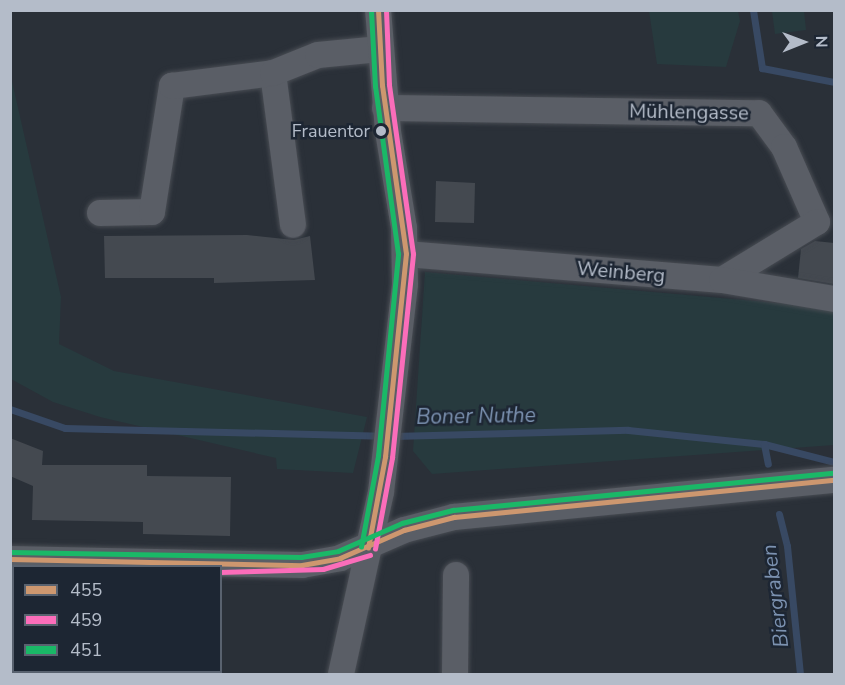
<!DOCTYPE html>
<meta charset="utf-8">
<style>
body{margin:0}
#map{position:relative;width:845px;height:685px;overflow:hidden;background:#2a3038;font-family:"Nunito Sans",sans-serif}
div>[style]{position:absolute}
[style*='--x']{left:calc(var(--x)*1px);top:calc(var(--y)*1px);width:calc(var(--w)*1px);rotate:calc(var(--a)*1deg)}
.green>*{inset:0;background:#273a3e}
.stream>*{height:7px;margin:-3.5px;padding:0 3.5px;transform-origin:3.5px;border-radius:3.5px;background:#384963}
.building>*{inset:0;background:#444950}
.roads{filter:drop-shadow(0 0 2px #484c53) drop-shadow(0 0 2px #484c53)}
.street>*{height:26px;margin:-13px;padding:0 13px;transform-origin:13px;border-radius:13px;background:#5a5e66}
.bus-1>*{height:4.5px;margin:-2.25px;padding:0 2.25px;transform-origin:2.25px;border-radius:2.25px;background:#cd976f}
.bus-2>*{height:4.5px;margin:-2.25px;padding:0 2.25px;transform-origin:2.25px;border-radius:2.25px;background:#fb6dba}
.bus-3>*{height:4.5px;margin:-2.25px;padding:0 2.25px;transform-origin:2.25px;border-radius:2.25px;background:#1ab867}
.dots>*{width:16px;height:16px;translate:-50% -50%;box-sizing:border-box;border:3px solid #1d2633;border-radius:50%}
span{translate:-50% -50%;white-space:nowrap;text-align:center;line-height:1.15;-webkit-text-stroke:5px #1d2633;paint-order:stroke}
.bus-label{font-size:18px;color:#b4bcc9}
.right{translate:-100% -50%;text-align:right}
.street-label{font-size:20px;color:#b4bcc9}
.water-label{font-size:21px;color:#7c92b1;font-style:italic}
.frame{position:absolute;inset:0;border:12px solid #b4bcc9;pointer-events:none}
.legend{position:absolute;left:12px;top:565px;width:210px;height:108px;box-sizing:border-box;background:#1d2633;border:2px solid #59626f;margin:0;padding:8px 10px;list-style:none;font-size:18px;color:#b4bcc9}
.legend li{display:flex;align-items:center;gap:12px;height:30px}
.legend b{width:30px;border:2px solid #59626f}
.north{position:absolute;left:773px;top:12px;width:60px;height:60px;-webkit-text-stroke:4px #1d2633;paint-order:stroke;rotate:89deg;font-size:16px;font-weight:700;line-height:24px;text-align:center;color:#b4bcc9}
.north::after{content:'';display:block;margin:auto;width:21px;height:27px;background:#b4bcc9;clip-path:polygon(50% 0,100% 100%,50% 72%,0 100%)}
</style>
<div id="map">
<div class="green">
<div style="clip-path:polygon(649px 11px,738px 11px,740px 21px,726px 67px,657px 64px)"></div>
<div style="clip-path:polygon(772px 11px,804px 11px,806px 30px,775px 34px)"></div>
<div style="clip-path:polygon(11px 77px,61px 297px,59px 344px,114px 371px,367px 417px,353px 473px,277px 469px,276px 458px,100px 417px,53px 402px,11px 379px)"></div>
<div style="clip-path:polygon(425px 272px,834px 308px,834px 445px,432px 474px,413px 451px)"></div>
</div>
<div class="stream">
<div style="--x:753;--y:10;--w:59;--a:81.2"></div>
<div style="--x:762;--y:68;--w:73;--a:11"></div>
<div style="--x:10;--y:409;--w:58;--a:19.1"></div>
<div style="--x:65;--y:428;--w:317;--a:1.4"></div>
<div style="--x:393;--y:436;--w:235;--a:-1.5"></div>
<div style="--x:628;--y:430;--w:137;--a:5.9"></div>
<div style="--x:764;--y:444;--w:72;--a:14.4"></div>
<div style="--x:764;--y:444;--w:20;--a:79"></div>
<div style="--x:779;--y:514;--w:33;--a:76"></div>
<div style="--x:787;--y:546;--w:129;--a:84.2"></div>
</div>
<div class="building">
<div style="clip-path:polygon(436px 181px,475px 183px,474px 223px,435px 222px)"></div>
<div style="clip-path:polygon(247px 235px,294px 240px,310px 236px,315px 280px,214px 283px,214px 278px,105px 278px,104px 236px)"></div>
<div style="clip-path:polygon(815px 241px,834px 243px,834px 284px,798px 278px,801px 249px)"></div>
<div style="clip-path:polygon(10px 438px,43px 451px,42px 465px,147px 465px,147px 476px,231px 477px,230px 536px,143px 534px,143px 522px,32px 520px,33px 486px,10px 476px)"></div>
</div>
<div class="roads">
<div class="street">
<div style="--x:273;--y:73;--w:153;--a:82.5"></div>
<div style="--x:385;--y:108;--w:374;--a:0.8"></div>
<div style="--x:759;--y:113;--w:42;--a:53.7"></div>
<div style="--x:784;--y:147;--w:82;--a:66.3"></div>
<div style="--x:817;--y:222;--w:111;--a:148.6"></div>
<div style="--x:100;--y:213;--w:52;--a:-1.1"></div>
<div style="--x:152;--y:212;--w:128;--a:-81"></div>
<div style="--x:172;--y:86;--w:102;--a:-7.3"></div>
<div style="--x:273;--y:73;--w:48;--a:-21.8"></div>
<div style="--x:318;--y:55;--w:62;--a:-5.5"></div>
<div style="--x:406;--y:254;--w:317;--a:4.7"></div>
<div style="--x:722;--y:280;--w:114;--a:9.6"></div>
<div style="--x:10;--y:559;--w:292;--a:1.2"></div>
<div style="--x:302;--y:565;--w:39;--a:-10"></div>
<div style="--x:340;--y:558;--w:70;--a:-23.6"></div>
<div style="--x:404;--y:530;--w:52;--a:-14.6"></div>
<div style="--x:454;--y:517;--w:382;--a:-5.6"></div>
<div style="--x:341;--y:674;--w:186;--a:-77.6"></div>
<div style="--x:381;--y:492;--w:209;--a:-83.4"></div>
<div style="--x:405;--y:284;--w:56;--a:-91"></div>
<div style="--x:404;--y:228;--w:98;--a:-99.4"></div>
<div style="--x:388;--y:131;--w:121;--a:-94.7"></div>
<div style="--x:455;--y:674;--w:99;--a:-89.4"></div>
</div>
</div>
<div class="bus-1">
<div style="--x:368;--y:548;--w:93;--a:-79.4"></div>
<div style="--x:385;--y:457;--w:204;--a:-84.1"></div>
<div style="--x:406;--y:254;--w:170;--a:-98.1"></div>
<div style="--x:382;--y:86;--w:76;--a:-93"></div>
<div style="--x:10;--y:559;--w:292;--a:1.2"></div>
<div style="--x:302;--y:565;--w:39;--a:-10"></div>
<div style="--x:340;--y:558;--w:70;--a:-23.6"></div>
<div style="--x:404;--y:530;--w:52;--a:-14.6"></div>
<div style="--x:454;--y:517;--w:382;--a:-5.6"></div>
</div>
<div class="bus-2">
<div style="--x:375;--y:549;--w:93;--a:-79.4"></div>
<div style="--x:392;--y:458;--w:205;--a:-84.1"></div>
<div style="--x:413;--y:254;--w:171;--a:-98.1"></div>
<div style="--x:389;--y:85;--w:75;--a:-92.3"></div>
<div style="--x:220;--y:572;--w:103;--a:-1.7"></div>
<div style="--x:323;--y:569;--w:49;--a:-16.6"></div>
</div>
<div class="bus-3">
<div style="--x:361;--y:547;--w:93;--a:-79.4"></div>
<div style="--x:378;--y:456;--w:203;--a:-84.3"></div>
<div style="--x:398;--y:254;--w:169;--a:-97.8"></div>
<div style="--x:375;--y:87;--w:77;--a:-93"></div>
<div style="--x:10;--y:552;--w:291;--a:1"></div>
<div style="--x:301;--y:557;--w:37;--a:-9"></div>
<div style="--x:338;--y:551;--w:70;--a:-23.6"></div>
<div style="--x:402;--y:523;--w:53;--a:-14.3"></div>
<div style="--x:453;--y:510;--w:382;--a:-5.6"></div>
</div>
<div class="dots">
<div style="left:381px;top:131px;background:#b4bcc9"></div>
</div>
<div class="bus-label">
<span class="right" style="left:370px;top:131px">Frauentor</span>
</div>
<div class="street-label">
<span style="left:689px;top:112px;rotate:1deg">Mühlengasse</span>
<span style="left:621px;top:272px;rotate:5deg">Weinberg</span>
</div>
<div class="water-label">
<span style="left:476px;top:416px;rotate:-1deg">Boner Nuthe</span>
<span style="left:775px;top:596px;rotate:-97deg">Biergraben</span>
</div>
<div class="frame"></div>
<ul class="legend">
<li><b style="height:8px;background:#cd976f"></b>455</li>
<li><b style="height:8px;background:#fb6dba"></b>459</li>
<li><b style="height:8px;background:#1ab867"></b>451</li>
</ul>
<div class="north">N</div>
</div>
